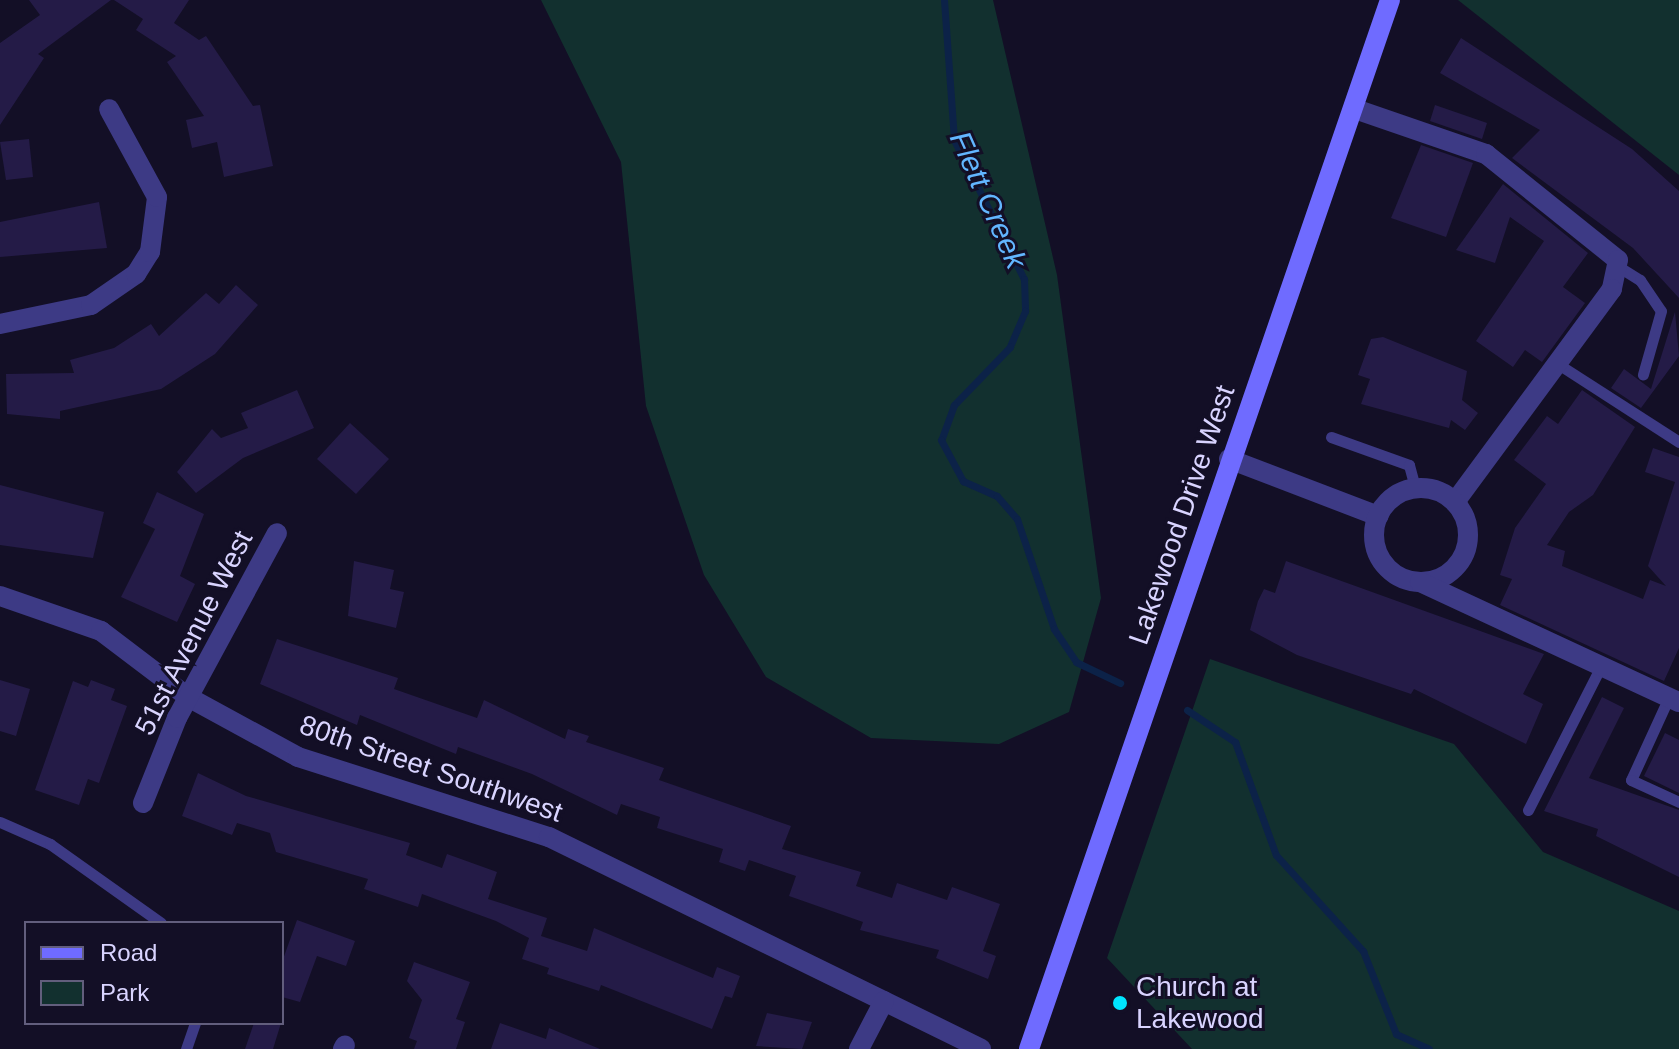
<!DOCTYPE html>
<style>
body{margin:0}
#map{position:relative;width:1679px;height:1049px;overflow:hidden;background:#130f26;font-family:Arial,sans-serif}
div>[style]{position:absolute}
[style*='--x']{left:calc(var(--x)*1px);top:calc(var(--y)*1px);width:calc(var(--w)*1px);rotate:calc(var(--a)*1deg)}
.green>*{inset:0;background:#12302f}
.stream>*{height:7px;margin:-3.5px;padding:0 3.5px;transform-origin:3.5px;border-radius:3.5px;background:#0c2248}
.building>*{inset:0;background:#241b47}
.lane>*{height:11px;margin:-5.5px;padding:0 5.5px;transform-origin:5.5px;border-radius:5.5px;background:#3d3a85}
.street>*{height:20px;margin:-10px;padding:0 10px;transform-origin:10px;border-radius:10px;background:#3d3a85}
.street>.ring{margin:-10px;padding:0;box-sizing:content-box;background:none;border:20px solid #3d3a85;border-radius:50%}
.secondary>*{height:20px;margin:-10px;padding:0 10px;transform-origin:10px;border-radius:10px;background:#6f6bff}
.dots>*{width:22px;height:22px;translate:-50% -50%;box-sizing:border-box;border:4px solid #130f26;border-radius:50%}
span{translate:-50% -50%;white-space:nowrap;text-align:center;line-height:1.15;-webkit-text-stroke:6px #130f26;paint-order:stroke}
.street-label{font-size:28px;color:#d9d4ff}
.poi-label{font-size:28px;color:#d9d4ff}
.left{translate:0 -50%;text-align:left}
.water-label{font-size:30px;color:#62b6ff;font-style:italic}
.legend{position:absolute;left:24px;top:921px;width:260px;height:104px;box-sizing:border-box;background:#130f26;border:2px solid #625e7d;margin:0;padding:10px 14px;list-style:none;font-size:24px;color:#d9d4ff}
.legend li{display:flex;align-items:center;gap:16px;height:40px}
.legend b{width:40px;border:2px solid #625e7d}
</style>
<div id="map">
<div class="green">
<div style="clip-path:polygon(541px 0,993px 0,1057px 275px,1101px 598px,1069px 712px,999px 744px,871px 738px,766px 677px,704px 575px,646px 406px,621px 162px)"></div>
<div style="clip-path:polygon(1458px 0,1679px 0,1679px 175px)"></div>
<div style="clip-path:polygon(1210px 659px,1454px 744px,1543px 852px,1679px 911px,1679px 1049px,1192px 1049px,1107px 958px)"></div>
</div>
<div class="stream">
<div style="--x:944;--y:0;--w:140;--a:85.9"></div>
<div style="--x:954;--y:140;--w:156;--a:63.3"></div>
<div style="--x:1024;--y:279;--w:32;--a:88"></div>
<div style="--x:1025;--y:311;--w:39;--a:113"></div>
<div style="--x:1010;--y:347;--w:81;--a:134"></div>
<div style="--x:954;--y:405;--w:37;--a:110"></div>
<div style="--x:941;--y:440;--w:47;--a:61.8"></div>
<div style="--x:963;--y:481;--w:37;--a:24"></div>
<div style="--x:997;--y:496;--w:30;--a:49"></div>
<div style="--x:1017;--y:519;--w:116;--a:71.4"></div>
<div style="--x:1054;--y:629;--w:40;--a:56"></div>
<div style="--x:1076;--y:662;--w:49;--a:25.5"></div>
<div style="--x:1187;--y:710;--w:58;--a:33.7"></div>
<div style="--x:1235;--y:742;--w:120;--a:70.1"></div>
<div style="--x:1276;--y:855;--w:130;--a:47.8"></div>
<div style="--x:1363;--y:951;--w:89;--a:68.3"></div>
<div style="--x:1396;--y:1034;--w:36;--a:24"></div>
</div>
<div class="building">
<div style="clip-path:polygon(29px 0,111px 0,38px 54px,44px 58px,0 125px,0 43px,40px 15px)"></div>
<div style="clip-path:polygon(114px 0,189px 0,174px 23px,199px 40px,206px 36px,253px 106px,260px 105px,273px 166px,224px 177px,217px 142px,192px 148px,186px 120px,204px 116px,167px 62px,176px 56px,136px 30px,143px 19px)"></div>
<div style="clip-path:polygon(1461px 38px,1632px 149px,1679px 191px,1679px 298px,1633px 248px,1512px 158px,1540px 130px,1440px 73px)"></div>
<div style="clip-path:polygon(1435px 105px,1487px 123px,1482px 139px,1430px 121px)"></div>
<div style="clip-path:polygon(29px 139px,33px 177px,6px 180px,0 142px)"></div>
<div style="clip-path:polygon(1421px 145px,1473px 163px,1446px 237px,1391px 218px)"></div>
<div style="clip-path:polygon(1503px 184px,1588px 253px,1563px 287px,1585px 303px,1542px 362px,1525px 350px,1513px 367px,1476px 341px,1544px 241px,1510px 217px,1495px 263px,1456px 250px)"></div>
<div style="clip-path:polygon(99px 202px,107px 248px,0 257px,0 222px)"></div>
<div style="clip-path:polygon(236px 285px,258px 305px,215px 354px,161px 389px,60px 411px,60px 419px,7px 414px,6px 374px,74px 373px,70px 360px,114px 348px,151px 324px,159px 336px,206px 293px,219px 304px)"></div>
<div style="clip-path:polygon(1675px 312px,1679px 356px,1641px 408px,1611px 388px,1624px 369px,1651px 389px)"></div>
<div style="clip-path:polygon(1383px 337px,1467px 371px,1462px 400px,1478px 413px,1465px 430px,1451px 420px,1449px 428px,1361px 404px,1370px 379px,1358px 375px,1371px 339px)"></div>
<div style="clip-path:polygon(297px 390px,314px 428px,243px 458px,196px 493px,177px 472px,212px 429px,221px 438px,248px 428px,241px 413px)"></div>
<div style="clip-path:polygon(1582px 390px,1635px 427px,1593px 495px,1569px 512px,1547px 545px,1565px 551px,1562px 566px,1643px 599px,1650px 580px,1666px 586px,1648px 566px,1675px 482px,1645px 472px,1653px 448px,1679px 457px,1679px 648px,1664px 681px,1500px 605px,1512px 579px,1500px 575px,1515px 528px,1546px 484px,1514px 460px,1547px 416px,1558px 424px)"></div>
<div style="clip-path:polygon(350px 423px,389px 459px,356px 494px,317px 459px)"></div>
<div style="clip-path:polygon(0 485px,104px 512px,93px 558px,0 545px)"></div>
<div style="clip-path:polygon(157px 492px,204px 514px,180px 576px,195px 584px,177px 622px,121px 597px,155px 529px,143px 523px)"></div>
<div style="clip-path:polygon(354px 561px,394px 570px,390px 589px,404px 592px,396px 628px,348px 616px)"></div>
<div style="clip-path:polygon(1286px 561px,1544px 654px,1523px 694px,1543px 704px,1526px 744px,1414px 689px,1411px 694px,1297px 655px,1250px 630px,1258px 601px,1264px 589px,1275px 593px)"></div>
<div style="clip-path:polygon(277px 639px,398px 678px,394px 689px,477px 718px,484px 700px,565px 739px,568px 729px,589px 736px,586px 742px,664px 768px,659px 780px,791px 826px,782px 849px,861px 872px,856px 886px,892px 898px,897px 883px,947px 900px,952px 887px,1000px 904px,983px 951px,996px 956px,988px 979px,936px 958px,939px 950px,860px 930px,863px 922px,789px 896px,796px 876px,749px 860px,745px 871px,719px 862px,723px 849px,657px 828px,660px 817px,621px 804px,617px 815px,532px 774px,458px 747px,456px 754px,360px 715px,357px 725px,260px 684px)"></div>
<div style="clip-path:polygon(0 680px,30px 689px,16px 736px,0 731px)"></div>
<div style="clip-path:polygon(91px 680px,115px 689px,111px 700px,127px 706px,99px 783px,88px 779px,79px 805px,35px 790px,73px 681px,88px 687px)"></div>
<div style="clip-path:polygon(1602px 697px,1624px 708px,1589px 778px,1679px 810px,1679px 877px,1596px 836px,1598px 829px,1544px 811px)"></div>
<div style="clip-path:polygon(1665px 733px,1679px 740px,1679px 793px,1644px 776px)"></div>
<div style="clip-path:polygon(198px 773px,246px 796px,410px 843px,406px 855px,442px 868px,447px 854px,497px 872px,488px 899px,547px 918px,541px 936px,587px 951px,594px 928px,713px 978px,717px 967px,740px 976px,732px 998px,725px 996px,712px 1029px,601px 985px,599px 991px,547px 974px,549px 968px,522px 959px,529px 938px,496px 921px,422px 894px,418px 907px,364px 889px,368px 879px,276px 852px,270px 833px,237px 823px,232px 835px,182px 816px)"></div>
<div style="clip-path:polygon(297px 920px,355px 941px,346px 966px,317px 956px,300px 1002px,282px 997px,282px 962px)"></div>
<div style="clip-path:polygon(414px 962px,470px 982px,456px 1019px,465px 1022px,456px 1049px,414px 1049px,417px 1041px,409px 1038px,422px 1000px,407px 981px)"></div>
<div style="clip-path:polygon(767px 1013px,812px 1022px,802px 1049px,756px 1046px)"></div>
<div style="clip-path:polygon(254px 1023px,281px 1023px,273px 1049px,245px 1049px)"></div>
<div style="clip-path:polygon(500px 1023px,546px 1039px,549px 1028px,600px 1049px,491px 1049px)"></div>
</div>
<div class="lane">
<div style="--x:1619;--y:267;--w:25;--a:32"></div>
<div style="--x:1640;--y:280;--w:37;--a:56"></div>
<div style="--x:1661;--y:311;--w:66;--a:105.9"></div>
<div style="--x:1558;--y:364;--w:144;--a:32.8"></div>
<div style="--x:1331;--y:437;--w:83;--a:19.7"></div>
<div style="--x:1409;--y:465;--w:24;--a:75"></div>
<div style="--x:1669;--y:697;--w:91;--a:114.6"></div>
<div style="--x:1631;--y:780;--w:53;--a:24.6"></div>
<div style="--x:1528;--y:810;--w:159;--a:-63.1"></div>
<div style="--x:0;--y:822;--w:55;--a:23.7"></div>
<div style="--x:50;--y:844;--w:136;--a:35.4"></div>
<div style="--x:186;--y:1049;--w:28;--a:-71"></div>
</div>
<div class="street">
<div style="--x:1355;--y:109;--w:139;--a:19"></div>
<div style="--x:1486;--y:154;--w:169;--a:38.8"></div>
<div style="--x:1618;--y:260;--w:30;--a:102"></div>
<div style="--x:1612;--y:289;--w:265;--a:126.4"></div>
<div style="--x:0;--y:324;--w:93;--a:-11.8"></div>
<div style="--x:91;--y:305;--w:55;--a:-34.6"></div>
<div style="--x:136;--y:274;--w:26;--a:-58"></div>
<div style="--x:150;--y:252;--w:55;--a:-82.7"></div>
<div style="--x:157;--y:197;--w:100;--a:-118.6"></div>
<div style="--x:1229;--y:459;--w:160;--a:20.9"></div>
<div class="ring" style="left:1374px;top:488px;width:74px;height:74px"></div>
<div style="--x:1420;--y:582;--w:285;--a:24.9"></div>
<div style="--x:0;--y:596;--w:107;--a:19.1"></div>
<div style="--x:101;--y:631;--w:109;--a:37.2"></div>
<div style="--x:188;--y:697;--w:125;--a:28.6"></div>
<div style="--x:298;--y:757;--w:263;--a:17.7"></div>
<div style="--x:549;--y:837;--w:481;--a:26.1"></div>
<div style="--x:143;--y:803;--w:92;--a:-68.2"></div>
<div style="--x:177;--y:718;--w:210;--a:-61.6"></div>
<div style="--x:343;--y:1049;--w:4;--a:-63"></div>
<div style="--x:859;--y:1049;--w:54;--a:-62.5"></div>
</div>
<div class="secondary">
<div style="--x:1029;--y:1049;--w:1109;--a:-71.01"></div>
</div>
<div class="dots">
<div style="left:1120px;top:1003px;background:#00e5ff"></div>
</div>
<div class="street-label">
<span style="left:1182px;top:515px;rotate:-71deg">Lakewood Drive West</span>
<span style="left:194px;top:633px;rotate:-63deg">51st Avenue West</span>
<span style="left:431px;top:769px;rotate:19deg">80th Street Southwest</span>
</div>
<div class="poi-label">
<span class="left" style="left:1136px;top:1003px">Church at<br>Lakewood</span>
</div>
<div class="water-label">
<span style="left:988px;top:200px;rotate:66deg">Flett Creek</span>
</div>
<ul class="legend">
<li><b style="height:10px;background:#6f6bff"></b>Road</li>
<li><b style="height:22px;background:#12302f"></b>Park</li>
</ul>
</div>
